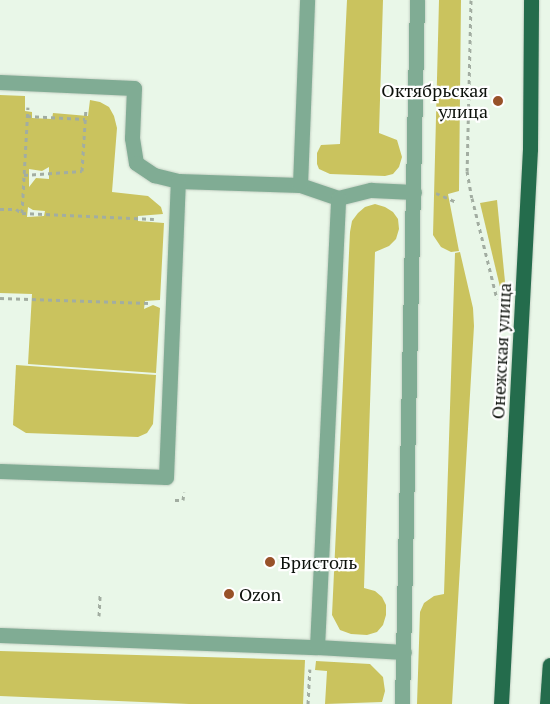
<!DOCTYPE html>
<meta charset="utf-8">
<style>
body{margin:0}
#map{position:relative;width:550px;height:704px;overflow:hidden;background:#e9f7e8;font-family:"PT Serif",serif}
div>[style]{position:absolute}
[style*='--x']{left:calc(var(--x)*1px);top:calc(var(--y)*1px);width:calc(var(--w)*1px);rotate:calc(var(--a)*1deg)}
.green>*{inset:0;background:#cac35e}
.path>*{height:3px;margin-top:-1.5px;transform-origin:0;background:repeating-linear-gradient(90deg,#a2ada1 0 4px,transparent 0 8px)}
.roads{filter:drop-shadow(0 0 1px #c6d2c5) drop-shadow(0 0 1px #c6d2c5)}
.minor>*{height:15px;margin:-7.5px;padding:0 7.5px;transform-origin:7.5px;border-radius:7.5px;background:#80ac94}
.major>*{height:15px;margin:-7.5px;padding:0 7.5px;transform-origin:7.5px;border-radius:7.5px;background:#246c4c}
.dots>*{width:14px;height:14px;translate:-50% -50%;box-sizing:border-box;border:2px solid #fff;border-radius:50%}
span{translate:-50% -50%;white-space:nowrap;text-align:center;line-height:1.15;-webkit-text-stroke:4.5px #fff;paint-order:stroke}
.poi-label{font-size:18px;color:#0c110b}
.right{translate:-100% -50%;text-align:right}
.left{translate:0 -50%;text-align:left}
.street-label{font-size:18px;color:#0c110b}
</style>
<div id="map">
<div class="green">
<div style="clip-path:polygon(347px 0,383px 0,379px 133px,397px 140px,402px 157px,399px 167px,393px 174px,385px 176px,330px 174px,319px 169px,317px 164px,317px 153px,321px 145px,340px 144px)"></div>
<div style="clip-path:polygon(439px 0,461px 0,459px 191px,448px 194px,459px 251px,451px 252px,441px 247px,433px 235px)"></div>
<div style="clip-path:polygon(evenodd,0 95px,25px 96px,25px 111px,32px 112px,32px 118px,52px 119px,53px 113px,88px 116px,90px 100px,100px 102px,109px 107px,114px 116px,117px 128px,112px 192px,148px 196px,161px 207px,163px 214px,138px 216px,138px 221px,164px 223px,160px 300px,145px 301px,144px 309px,153px 305px,160px 308px,156px 373px,28px 364px,32px 294px,0 293px,0 95px,49px 167px,49px 179px,36px 178px,29px 187px,29px 169px,42px 171px,49px 167px,0 95px,28px 207px,33px 210px,45px 211px,44px 216px,27px 217px,28px 207px)"></div>
<div style="clip-path:polygon(497px 200px,506px 292px,500px 287px,480px 203px)"></div>
<div style="clip-path:polygon(375px 204px,385px 207px,393px 212px,398px 219px,399px 229px,396px 239px,389px 246px,375px 252px,364px 588px,375px 591px,382px 597px,386px 605px,386px 615px,383px 625px,377px 632px,367px 635px,351px 634px,340px 630px,332px 615px,350px 232px,352px 221px,358px 213px,365px 207px)"></div>
<div style="clip-path:polygon(460px 252px,473px 308px,474px 326px,452px 704px,417px 704px,420px 612px,424px 603px,434px 596px,444px 594px,455px 253px)"></div>
<div style="clip-path:polygon(16px 365px,156px 375px,153px 424px,147px 433px,138px 437px,26px 433px,13px 425px)"></div>
<div style="clip-path:polygon(0 651px,305px 660px,303px 704px,189px 704px,0 696px)"></div>
<div style="clip-path:polygon(316px 661px,370px 664px,383px 677px,385px 691px,382px 702px,325px 704px,327px 671px,315px 670px)"></div>
</div>
<div class="path">
<div style="--x:471;--y:0;--w:171;--a:91.3"></div>
<div style="--x:467;--y:171;--w:27;--a:80"></div>
<div style="--x:472;--y:198;--w:104;--a:76.1"></div>
<div style="--x:27;--y:116;--w:58;--a:3"></div>
<div style="--x:24;--y:175;--w:58;--a:-3.9"></div>
<div style="--x:82;--y:171;--w:63;--a:-86.4"></div>
<div style="--x:436;--y:193;--w:22;--a:24"></div>
<div style="--x:0;--y:209;--w:16;--a:0"></div>
<div style="--x:16;--y:209;--w:7;--a:34"></div>
<div style="--x:22;--y:213;--w:132;--a:2.6"></div>
<div style="--x:22;--y:213;--w:106;--a:-86.8"></div>
<div style="--x:0;--y:298;--w:149;--a:1.9"></div>
<div style="--x:175;--y:500;--w:8;--a:0"></div>
<div style="--x:183;--y:500;--w:8;--a:-83"></div>
<div style="--x:99;--y:616;--w:22;--a:-87"></div>
<div style="--x:308;--y:704;--w:35;--a:-87"></div>
</div>
<div class="roads">
<div class="minor">
<div style="--x:0;--y:82;--w:134;--a:2.6"></div>
<div style="--x:134;--y:88;--w:50;--a:92.3"></div>
<div style="--x:132;--y:138;--w:25;--a:81"></div>
<div style="--x:136;--y:163;--w:22;--a:34"></div>
<div style="--x:154;--y:175;--w:25;--a:14"></div>
<div style="--x:178;--y:181;--w:122;--a:1.9"></div>
<div style="--x:300;--y:185;--w:40;--a:18.9"></div>
<div style="--x:338;--y:198;--w:34;--a:-14"></div>
<div style="--x:371;--y:190;--w:43;--a:2.7"></div>
<div style="--x:300;--y:185;--w:185;--a:-87.8"></div>
<div style="--x:0;--y:471;--w:166;--a:2.1"></div>
<div style="--x:166;--y:477;--w:296;--a:-87.7"></div>
<div style="--x:0;--y:635;--w:317;--a:2.2"></div>
<div style="--x:317;--y:647;--w:87;--a:3.3"></div>
<div style="--x:317;--y:647;--w:449;--a:-87.3"></div>
<div style="--x:402;--y:704;--w:704;--a:-88.78"></div>
</div>
<div class="major">
<div style="--x:501;--y:704;--w:556;--a:-87.01"></div>
<div style="--x:530;--y:149;--w:149;--a:-89.6"></div>
<div style="--x:547;--y:704;--w:39;--a:-86"></div>
</div>
</div>
<div class="dots">
<div style="left:498px;top:101px;background:#985229"></div>
<div style="left:270px;top:562px;background:#985229"></div>
<div style="left:229px;top:594px;background:#985229"></div>
</div>
<div class="poi-label">
<span class="right" style="left:488px;top:101px">Октябрьская<br>улица</span>
<span class="left" style="left:280px;top:562px">Бристоль</span>
<span class="left" style="left:239px;top:594px">Ozon</span>
</div>
<div class="street-label">
<span style="left:501px;top:351px;rotate:-87deg">Онежская улица</span>
</div>
</div>
